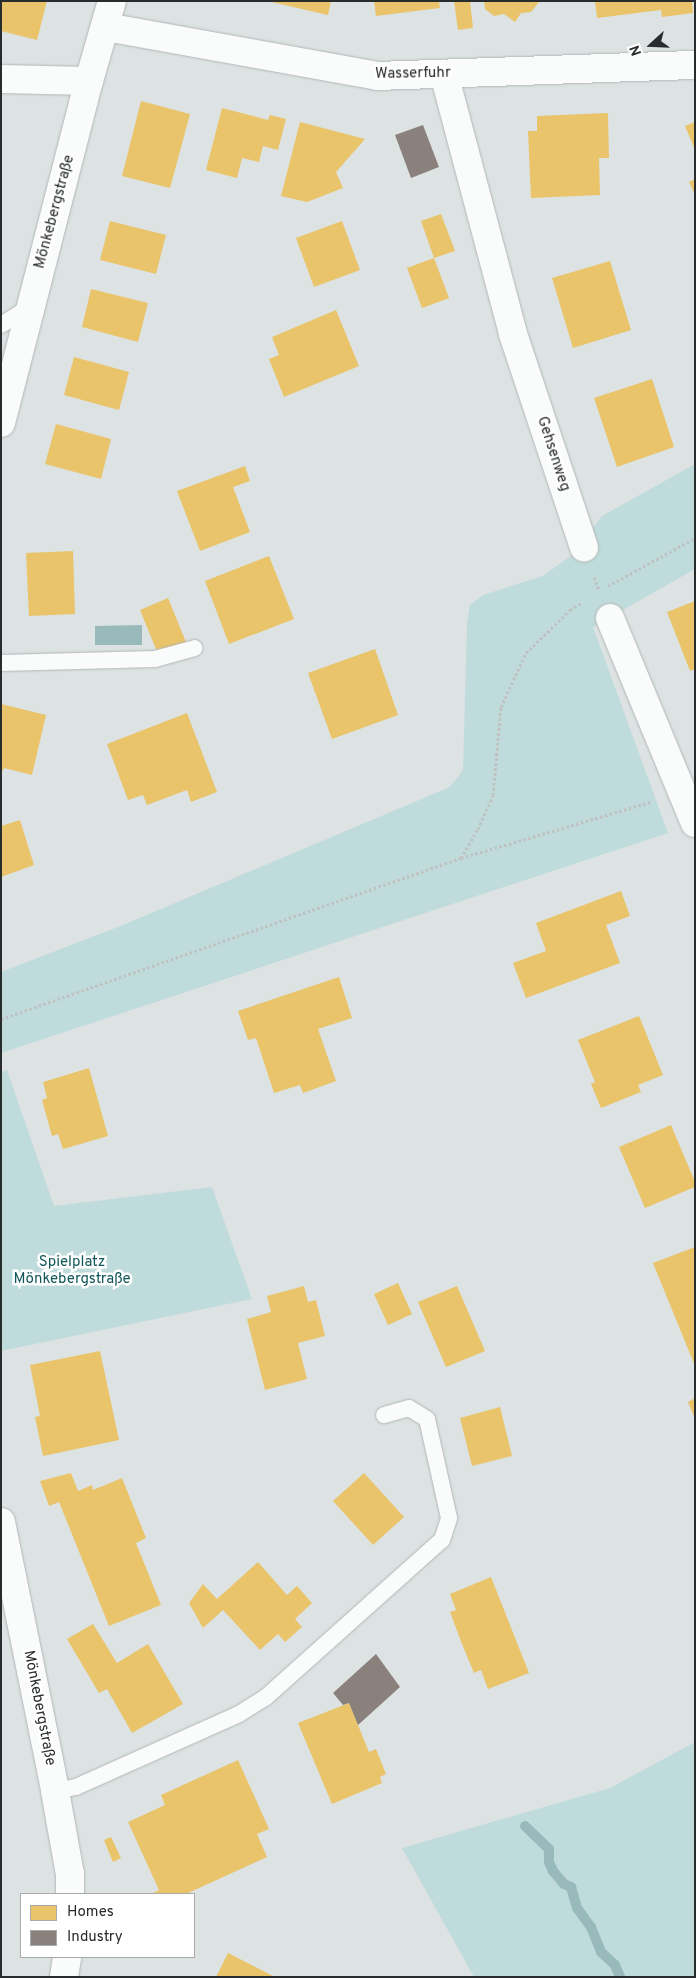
<!DOCTYPE html>
<meta charset="utf-8">
<style>
body{margin:0}
#map{position:relative;width:696px;height:1978px;overflow:hidden;background:#dde3e3;font-family:Overpass,sans-serif}
div>[style]{position:absolute}
[style*='--x']{left:calc(var(--x)*1px);top:calc(var(--y)*1px);width:calc(var(--w)*1px);rotate:calc(var(--a)*1deg)}
.green>*{inset:0;background:#c0dbdb}
.water>*{inset:0;background:#98babb}
.homes>*{inset:0;background:#e9c46a}
.industry>*{inset:0;background:#8a817c}
.stream>*{height:10px;margin:-5px;padding:0 5px;transform-origin:5px;border-radius:5px;background:#98babb}
.path>*{height:3px;margin-top:-1.5px;transform-origin:0;background:repeating-linear-gradient(90deg,#c0c2c2 0 2.5px,transparent 0 5px)}
.roads{filter:drop-shadow(0 0 1px #b2b6b6) drop-shadow(0 0 1px #b2b6b6)}
.service>*{height:16px;margin:-8px;padding:0 8px;transform-origin:8px;border-radius:8px;background:#fafbfb}
.minor>*{height:28px;margin:-14px;padding:0 14px;transform-origin:14px;border-radius:14px;background:#fafbfb}
span{translate:-50% -50%;white-space:nowrap;text-align:center;line-height:1.15;-webkit-text-stroke:5px #fff;paint-order:stroke}
.street-label{font-size:15px;color:#282c2c}
.park-label{font-size:15px;color:#125759}
.frame{position:absolute;inset:0;border:2px solid #282c2c;pointer-events:none}
.legend{position:absolute;left:20px;top:1893px;width:175px;height:65px;box-sizing:border-box;background:#fff;border:1px solid #a9abab;margin:0;padding:6px 9px;list-style:none;font-size:15px;color:#282c2c}
.legend li{display:flex;align-items:center;gap:10px;height:25px}
.legend b{width:25px;border:1px solid #a9abab}
.north{position:absolute;left:626px;top:20px;width:50px;height:50px;-webkit-text-stroke:4px #fff;paint-order:stroke;rotate:250deg;font-size:14px;font-weight:700;line-height:20px;text-align:center;color:#282c2c}
.north::after{content:'';display:block;margin:auto;width:18px;height:22px;background:#282c2c;clip-path:polygon(50% 0,100% 100%,50% 72%,0 100%)}
</style>
<div id="map">
<div class="green">
<div style="clip-path:polygon(695px 464px,695px 569px,593px 627px,668px 833px,1px 1053px,1px 972px,123px 925px,450px 787px,463px 770px,467px 623px,470px 605px,483px 595px,543px 576px,572px 555px,602px 516px)"></div>
<div style="clip-path:polygon(7px 1070px,54px 1206px,212px 1187px,252px 1299px,1px 1351px,1px 1072px)"></div>
<div style="clip-path:polygon(695px 1742px,695px 1977px,474px 1977px,402px 1848px,610px 1788px)"></div>
</div>
<div class="water">
<div style="clip-path:polygon(142px 625px,142px 645px,95px 645px,95px 626px)"></div>
</div>
<div class="homes">
<div style="clip-path:polygon(1px 1px,47px 1px,37px 40px,1px 31px)"></div>
<div style="clip-path:polygon(267px 1px,331px 1px,328px 15px)"></div>
<div style="clip-path:polygon(374px 1px,439px 1px,440px 8px,376px 16px)"></div>
<div style="clip-path:polygon(454px 1px,470px 1px,473px 28px,458px 30px)"></div>
<div style="clip-path:polygon(484px 1px,539px 1px,539px 2px,531px 12px,521px 13px,515px 22px,504px 14px,494px 16px,485px 9px)"></div>
<div style="clip-path:polygon(595px 1px,692px 1px,693px 13px,662px 17px,661px 10px,597px 18px)"></div>
<div style="clip-path:polygon(141px 101px,190px 114px,170px 188px,122px 176px)"></div>
<div style="clip-path:polygon(222px 108px,268px 120px,270px 115px,286px 119px,278px 150px,263px 146px,259px 162px,242px 158px,237px 178px,206px 170px)"></div>
<div style="clip-path:polygon(608px 113px,609px 158px,599px 158px,600px 195px,531px 198px,528px 131px,537px 131px,537px 116px)"></div>
<div style="clip-path:polygon(300px 122px,365px 139px,336px 172px,343px 188px,307px 202px,281px 196px)"></div>
<div style="clip-path:polygon(695px 122px,695px 150px,685px 126px)"></div>
<div style="clip-path:polygon(695px 179px,695px 195px,689px 182px)"></div>
<div style="clip-path:polygon(441px 214px,455px 251px,434px 258px,421px 221px)"></div>
<div style="clip-path:polygon(110px 221px,166px 235px,156px 274px,100px 260px)"></div>
<div style="clip-path:polygon(342px 221px,360px 270px,314px 287px,296px 238px)"></div>
<div style="clip-path:polygon(434px 258px,449px 298px,422px 308px,407px 268px)"></div>
<div style="clip-path:polygon(610px 261px,631px 330px,573px 348px,552px 278px)"></div>
<div style="clip-path:polygon(91px 289px,148px 303px,138px 342px,82px 327px)"></div>
<div style="clip-path:polygon(336px 310px,359px 366px,284px 397px,269px 359px,279px 355px,272px 337px)"></div>
<div style="clip-path:polygon(74px 357px,129px 372px,119px 410px,64px 395px)"></div>
<div style="clip-path:polygon(652px 379px,674px 447px,617px 467px,594px 398px)"></div>
<div style="clip-path:polygon(56px 424px,111px 439px,101px 479px,45px 464px)"></div>
<div style="clip-path:polygon(245px 466px,250px 481px,233px 487px,250px 532px,200px 551px,177px 491px)"></div>
<div style="clip-path:polygon(73px 551px,75px 614px,29px 616px,26px 553px)"></div>
<div style="clip-path:polygon(269px 556px,294px 619px,229px 644px,205px 581px)"></div>
<div style="clip-path:polygon(168px 598px,186px 642px,158px 654px,140px 610px)"></div>
<div style="clip-path:polygon(695px 601px,695px 669px,690px 671px,667px 612px)"></div>
<div style="clip-path:polygon(375px 649px,398px 715px,332px 739px,308px 673px)"></div>
<div style="clip-path:polygon(1px 704px,46px 715px,32px 775px,4px 768px,1px 774px)"></div>
<div style="clip-path:polygon(187px 713px,217px 792px,191px 802px,187px 790px,147px 805px,143px 795px,128px 800px,107px 744px)"></div>
<div style="clip-path:polygon(20px 820px,34px 865px,1px 877px,1px 826px)"></div>
<div style="clip-path:polygon(621px 891px,630px 916px,606px 925px,620px 963px,526px 998px,513px 963px,546px 951px,536px 923px)"></div>
<div style="clip-path:polygon(339px 977px,352px 1018px,318px 1029px,336px 1081px,303px 1093px,300px 1085px,274px 1093px,256px 1038px,248px 1040px,238px 1011px)"></div>
<div style="clip-path:polygon(639px 1016px,663px 1075px,638px 1085px,641px 1092px,601px 1108px,591px 1084px,595px 1082px,578px 1040px)"></div>
<div style="clip-path:polygon(89px 1068px,108px 1136px,63px 1149px,58px 1134px,52px 1136px,42px 1100px,47px 1098px,43px 1082px)"></div>
<div style="clip-path:polygon(671px 1125px,695px 1182px,695px 1187px,645px 1208px,619px 1147px)"></div>
<div style="clip-path:polygon(695px 1247px,695px 1366px,653px 1263px)"></div>
<div style="clip-path:polygon(398px 1283px,412px 1314px,388px 1325px,374px 1294px)"></div>
<div style="clip-path:polygon(304px 1286px,308px 1302px,316px 1300px,325px 1336px,298px 1343px,307px 1379px,265px 1390px,247px 1319px,271px 1312px,267px 1296px)"></div>
<div style="clip-path:polygon(457px 1286px,485px 1351px,446px 1367px,418px 1302px)"></div>
<div style="clip-path:polygon(100px 1351px,119px 1440px,43px 1456px,35px 1417px,40px 1416px,30px 1365px)"></div>
<div style="clip-path:polygon(695px 1398px,695px 1419px,688px 1402px)"></div>
<div style="clip-path:polygon(500px 1407px,512px 1456px,472px 1466px,460px 1418px)"></div>
<div style="clip-path:polygon(71px 1473px,78px 1491px,92px 1485px,93px 1490px,122px 1478px,146px 1538px,136px 1543px,161px 1605px,109px 1626px,59px 1502px,49px 1506px,40px 1481px)"></div>
<div style="clip-path:polygon(364px 1473px,404px 1517px,373px 1545px,333px 1501px)"></div>
<div style="clip-path:polygon(258px 1562px,287px 1595px,297px 1586px,312px 1603px,295px 1619px,302px 1627px,285px 1642px,278px 1634px,260px 1650px,223px 1610px,203px 1628px,189px 1603px,203px 1584px,217px 1599px)"></div>
<div style="clip-path:polygon(491px 1577px,529px 1673px,488px 1689px,481px 1670px,474px 1673px,462px 1644px,450px 1612px,456px 1610px,450px 1594px)"></div>
<div style="clip-path:polygon(93px 1624px,117px 1663px,148px 1644px,183px 1704px,132px 1733px,107px 1689px,99px 1693px,67px 1639px)"></div>
<div style="clip-path:polygon(349px 1703px,369px 1752px,376px 1749px,386px 1774px,380px 1777px,382px 1783px,332px 1804px,298px 1723px)"></div>
<div style="clip-path:polygon(238px 1760px,269px 1829px,257px 1834px,267px 1857px,186px 1894px,151px 1894px,159px 1890px,128px 1822px,165px 1805px,161px 1795px)"></div>
<div style="clip-path:polygon(111px 1837px,121px 1858px,113px 1862px,104px 1840px)"></div>
<div style="clip-path:polygon(228px 1953px,275px 1977px,216px 1977px)"></div>
</div>
<div class="industry">
<div style="clip-path:polygon(423px 125px,439px 167px,411px 178px,395px 135px)"></div>
<div style="clip-path:polygon(376px 1654px,400px 1687px,358px 1725px,349px 1703px,343px 1705px,333px 1693px)"></div>
</div>
<div class="stream">
<div style="--x:525;--y:1826;--w:33;--a:44"></div>
<div style="--x:549;--y:1849;--w:13;--a:90"></div>
<div style="--x:549;--y:1862;--w:10;--a:66"></div>
<div style="--x:553;--y:1871;--w:17;--a:50"></div>
<div style="--x:564;--y:1884;--w:8;--a:23"></div>
<div style="--x:571;--y:1887;--w:22;--a:74"></div>
<div style="--x:577;--y:1908;--w:24;--a:54"></div>
<div style="--x:591;--y:1927;--w:27;--a:68"></div>
<div style="--x:601;--y:1952;--w:19;--a:43"></div>
<div style="--x:615;--y:1965;--w:13;--a:67"></div>
</div>
<div class="path">
<div style="--x:594;--y:577;--w:14;--a:69"></div>
<div style="--x:608;--y:586;--w:99;--a:-28.9"></div>
<div style="--x:461;--y:858;--w:34;--a:-60"></div>
<div style="--x:478;--y:829;--w:37;--a:-66"></div>
<div style="--x:493;--y:795;--w:88;--a:-84.8"></div>
<div style="--x:501;--y:707;--w:60;--a:-65.2"></div>
<div style="--x:526;--y:653;--w:62;--a:-44.3"></div>
<div style="--x:570;--y:610;--w:13;--a:-32"></div>
<div style="--x:1;--y:1019;--w:487;--a:-19.3"></div>
<div style="--x:461;--y:858;--w:200;--a:-16.5"></div>
</div>
<div class="roads">
<div class="service">
<div style="--x:1;--y:325;--w:34;--a:-32"></div>
<div style="--x:1;--y:663;--w:154;--a:-1.5"></div>
<div style="--x:155;--y:659;--w:41;--a:-15.4"></div>
<div style="--x:55;--y:1791;--w:21;--a:-11"></div>
<div style="--x:76;--y:1787;--w:179;--a:-24.1"></div>
<div style="--x:239;--y:1714;--w:31;--a:-32"></div>
<div style="--x:265;--y:1698;--w:237;--a:-41.8"></div>
<div style="--x:442;--y:1540;--w:23;--a:-72"></div>
<div style="--x:449;--y:1518;--w:101;--a:-102.5"></div>
<div style="--x:427;--y:1419;--w:21;--a:-149"></div>
<div style="--x:409;--y:1408;--w:26;--a:164"></div>
</div>
<div class="minor">
<div style="--x:106;--y:27;--w:275;--a:10.2"></div>
<div style="--x:377;--y:76;--w:318;--a:-2"></div>
<div style="--x:444;--y:74;--w:269;--a:75.1"></div>
<div style="--x:513;--y:334;--w:225;--a:71.6"></div>
<div style="--x:1;--y:79;--w:88;--a:1.3"></div>
<div style="--x:1;--y:423;--w:353;--a:-75.6"></div>
<div style="--x:89;--y:81;--w:83;--a:-74"></div>
<div style="--x:610;--y:618;--w:222;--a:67.5"></div>
<div style="--x:1;--y:1522;--w:274;--a:78.6"></div>
<div style="--x:55;--y:1791;--w:84;--a:79.8"></div>
<div style="--x:70;--y:1874;--w:20;--a:90"></div>
<div style="--x:64;--y:1977;--w:20;--a:-81"></div>
</div>
</div>
<div class="street-label">
<span style="left:413px;top:74px;rotate:-1deg">Wasserfuhr</span>
<span style="left:55px;top:212px;rotate:-75deg">Mönkebergstraße</span>
<span style="left:553px;top:454px;rotate:72deg">Gehsenweg</span>
<span style="left:39px;top:1708px;rotate:79deg">Mönkebergstraße</span>
</div>
<div class="park-label">
<span style="left:72px;top:1271px">Spielplatz<br>Mönkebergstraße</span>
</div>
<div class="frame"></div>
<ul class="legend">
<li><b style="height:14px;background:#e9c46a"></b>Homes</li>
<li><b style="height:14px;background:#8a817c"></b>Industry</li>
</ul>
<div class="north">N</div>
</div>
